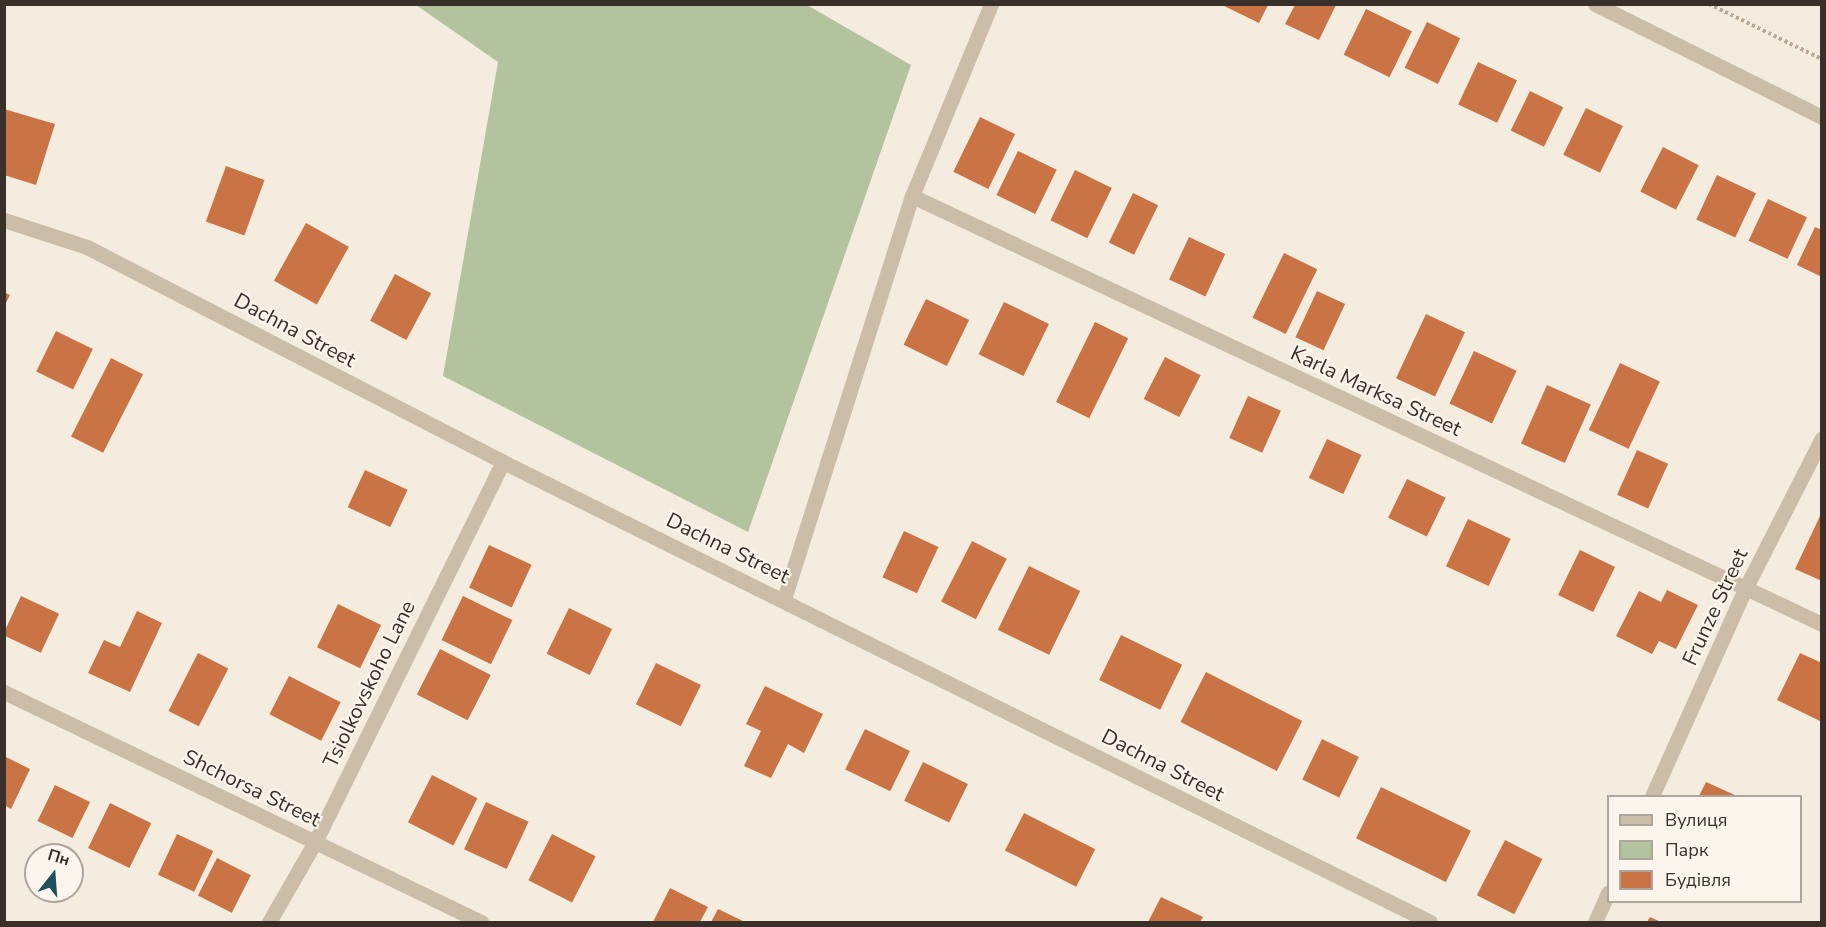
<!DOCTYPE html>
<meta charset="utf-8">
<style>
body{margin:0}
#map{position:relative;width:1826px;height:927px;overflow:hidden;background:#f4ecde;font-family:"Nunito Sans",sans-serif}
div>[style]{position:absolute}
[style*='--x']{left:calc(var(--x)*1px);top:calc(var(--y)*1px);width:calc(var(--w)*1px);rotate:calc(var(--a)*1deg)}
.green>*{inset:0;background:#b3c39d}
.building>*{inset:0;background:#ca7446;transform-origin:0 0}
.path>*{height:4px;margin-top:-2px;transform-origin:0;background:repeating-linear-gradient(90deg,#b8a793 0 3px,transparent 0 6px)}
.minor>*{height:15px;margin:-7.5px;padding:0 7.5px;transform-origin:7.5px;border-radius:7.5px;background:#ccbda9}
span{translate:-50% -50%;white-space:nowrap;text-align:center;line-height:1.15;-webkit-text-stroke:4.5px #fbf5eb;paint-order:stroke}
.street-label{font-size:21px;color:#393029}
.frame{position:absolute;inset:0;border:6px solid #393029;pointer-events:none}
.legend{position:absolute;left:1607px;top:795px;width:195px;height:108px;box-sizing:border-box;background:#fbf5eb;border:2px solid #ada69d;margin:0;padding:8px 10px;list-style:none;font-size:18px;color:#393029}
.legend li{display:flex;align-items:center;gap:12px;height:30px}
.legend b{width:30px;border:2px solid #ada69d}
.north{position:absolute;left:24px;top:843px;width:60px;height:60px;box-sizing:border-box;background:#fbf5eb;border:2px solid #ada69d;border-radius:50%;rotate:17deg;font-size:16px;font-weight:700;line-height:24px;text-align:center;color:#393029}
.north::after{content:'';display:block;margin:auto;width:21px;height:27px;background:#1d525d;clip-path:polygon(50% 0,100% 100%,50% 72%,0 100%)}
</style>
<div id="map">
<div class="green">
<i style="clip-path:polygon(416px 5px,807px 5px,911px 65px,748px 532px,443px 376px,498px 62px)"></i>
</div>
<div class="building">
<i style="clip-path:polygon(1222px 5px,1268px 5px,1259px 23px)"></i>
<i style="clip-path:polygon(1295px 5px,1336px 5px,1319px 40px,1285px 24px)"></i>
<i style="left:1366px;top:9px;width:51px;height:51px;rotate:26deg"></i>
<i style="left:1427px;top:22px;width:37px;height:51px;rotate:26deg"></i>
<i style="left:1478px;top:62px;width:43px;height:47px;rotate:25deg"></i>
<i style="left:1530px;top:91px;width:37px;height:44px;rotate:26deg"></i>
<i style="left:1586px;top:108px;width:41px;height:52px;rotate:26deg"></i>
<i style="clip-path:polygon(4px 109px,55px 124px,36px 185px,4px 175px)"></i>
<i style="left:980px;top:117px;width:39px;height:61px;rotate:26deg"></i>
<i style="left:1663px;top:147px;width:40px;height:50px;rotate:27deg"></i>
<i style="left:1018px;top:151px;width:43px;height:49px;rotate:26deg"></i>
<i style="left:226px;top:166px;width:41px;height:59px;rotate:20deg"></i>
<i style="left:1075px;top:170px;width:41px;height:56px;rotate:26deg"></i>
<i style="left:1717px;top:175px;width:43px;height:49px;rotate:25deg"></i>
<i style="left:1133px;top:193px;width:28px;height:55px;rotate:26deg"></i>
<i style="left:1768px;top:199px;width:43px;height:46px;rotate:25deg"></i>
<i style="left:306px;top:223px;width:49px;height:66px;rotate:29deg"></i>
<i style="clip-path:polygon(1815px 227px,1822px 230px,1822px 277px,1797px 265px)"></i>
<i style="left:1189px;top:237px;width:40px;height:47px;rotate:25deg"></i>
<i style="left:1284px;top:253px;width:37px;height:72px;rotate:26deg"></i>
<i style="left:395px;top:274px;width:41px;height:53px;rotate:28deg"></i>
<i style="left:1317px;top:291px;width:31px;height:51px;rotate:25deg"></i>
<i style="clip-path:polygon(4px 292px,10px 295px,4px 307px)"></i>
<i style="left:926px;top:299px;width:48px;height:51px;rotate:26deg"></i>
<i style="left:1004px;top:302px;width:50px;height:58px;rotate:26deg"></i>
<i style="left:1426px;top:314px;width:43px;height:71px;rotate:25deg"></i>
<i style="left:1095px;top:322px;width:37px;height:89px;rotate:26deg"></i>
<i style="left:56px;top:331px;width:41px;height:45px;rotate:26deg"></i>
<i style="left:1474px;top:351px;width:47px;height:58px;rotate:25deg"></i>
<i style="left:1165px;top:357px;width:40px;height:47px;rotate:27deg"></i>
<i style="left:111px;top:358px;width:36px;height:88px;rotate:27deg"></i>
<i style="left:1620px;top:363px;width:44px;height:74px;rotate:25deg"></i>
<i style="left:1547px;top:385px;width:48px;height:64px;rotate:24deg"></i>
<i style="left:1248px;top:396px;width:36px;height:46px;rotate:24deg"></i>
<i style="left:1327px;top:439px;width:38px;height:43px;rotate:25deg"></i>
<i style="left:1637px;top:450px;width:34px;height:49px;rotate:24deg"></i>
<i style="left:365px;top:470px;width:47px;height:41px;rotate:25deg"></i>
<i style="left:1407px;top:479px;width:43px;height:43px;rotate:26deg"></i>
<i style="clip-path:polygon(1820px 516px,1822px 517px,1822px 581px,1795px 569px)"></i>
<i style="left:1468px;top:519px;width:47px;height:52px;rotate:25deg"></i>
<i style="left:904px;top:531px;width:38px;height:51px;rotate:25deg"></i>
<i style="left:972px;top:541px;width:39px;height:68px;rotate:27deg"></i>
<i style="left:489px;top:545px;width:47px;height:47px;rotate:25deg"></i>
<i style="left:1580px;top:550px;width:39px;height:50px;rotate:26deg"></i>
<i style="left:1029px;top:566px;width:57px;height:71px;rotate:26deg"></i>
<i style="clip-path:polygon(1667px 590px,1698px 605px,1676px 649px,1659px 641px,1652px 654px,1616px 636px,1639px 591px,1661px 602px)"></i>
<i style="left:21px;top:596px;width:42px;height:43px;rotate:25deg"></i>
<i style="left:463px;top:596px;width:55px;height:49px;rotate:26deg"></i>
<i style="left:338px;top:604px;width:48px;height:48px;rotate:26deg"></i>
<i style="left:569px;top:608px;width:48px;height:51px;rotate:26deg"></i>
<i style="clip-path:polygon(137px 611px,162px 623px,130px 692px,88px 673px,104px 640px,120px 647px)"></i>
<i style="left:1121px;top:635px;width:68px;height:50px;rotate:26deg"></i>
<i style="left:440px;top:649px;width:57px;height:51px;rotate:27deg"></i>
<i style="left:198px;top:653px;width:34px;height:65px;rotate:27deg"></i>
<i style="clip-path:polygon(1800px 653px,1822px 663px,1822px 722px,1777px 700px)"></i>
<i style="left:656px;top:663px;width:50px;height:46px;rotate:26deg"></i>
<i style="left:1206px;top:672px;width:108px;height:56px;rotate:27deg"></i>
<i style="left:289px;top:676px;width:58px;height:43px;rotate:27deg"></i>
<i style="clip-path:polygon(765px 686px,823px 714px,804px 753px,788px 744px,771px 778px,744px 766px,761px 731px,746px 724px)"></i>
<i style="left:865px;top:729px;width:50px;height:45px;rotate:26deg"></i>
<i style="left:1322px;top:739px;width:41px;height:45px;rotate:26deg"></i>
<i style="clip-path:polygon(4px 756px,30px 769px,11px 809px,4px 805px)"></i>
<i style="left:923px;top:762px;width:50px;height:43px;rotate:26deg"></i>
<i style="left:432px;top:775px;width:51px;height:53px;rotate:27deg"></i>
<i style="clip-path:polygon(1706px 782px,1737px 796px,1699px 796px)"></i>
<i style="left:55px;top:785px;width:39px;height:40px;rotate:26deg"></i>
<i style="left:1381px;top:787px;width:100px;height:57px;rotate:26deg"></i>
<i style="left:486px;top:802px;width:47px;height:52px;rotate:25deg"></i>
<i style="left:110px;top:803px;width:46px;height:50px;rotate:26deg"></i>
<i style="left:1024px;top:813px;width:80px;height:42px;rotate:27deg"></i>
<i style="left:177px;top:834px;width:40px;height:45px;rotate:25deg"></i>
<i style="left:552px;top:834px;width:49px;height:52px;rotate:27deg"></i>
<i style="left:1505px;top:840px;width:42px;height:62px;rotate:27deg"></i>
<i style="left:217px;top:858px;width:38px;height:42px;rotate:27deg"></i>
<i style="clip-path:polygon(670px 888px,708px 907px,700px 922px,653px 922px)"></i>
<i style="clip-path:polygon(1161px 897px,1203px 917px,1200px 922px,1148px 922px)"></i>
<i style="clip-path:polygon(718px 909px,745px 922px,711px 922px)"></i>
<i style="clip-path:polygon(1650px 917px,1661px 922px,1647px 922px)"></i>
</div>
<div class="path">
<i style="--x:1709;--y:4;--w:126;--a:26"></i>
</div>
<div class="minor">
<i style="--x:1595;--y:4;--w:254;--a:26.5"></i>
<i style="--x:912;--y:196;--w:1006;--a:25.19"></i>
<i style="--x:4;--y:220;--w:87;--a:18"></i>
<i style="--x:87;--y:247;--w:468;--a:27.3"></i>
<i style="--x:503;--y:462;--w:1035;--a:26.39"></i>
<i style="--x:784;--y:599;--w:423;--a:-72.4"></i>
<i style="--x:912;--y:196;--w:208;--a:-67.6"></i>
<i style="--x:4;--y:692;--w:530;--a:25.74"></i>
<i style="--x:1652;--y:796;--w:227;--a:-65.8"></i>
<i style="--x:1745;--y:589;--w:169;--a:-63"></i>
<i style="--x:269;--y:922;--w:92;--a:-60.1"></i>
<i style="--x:315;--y:842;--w:424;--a:-63.7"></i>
<i style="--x:1595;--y:922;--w:32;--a:-66"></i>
</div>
<div class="street-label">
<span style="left:295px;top:330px;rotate:28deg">Dachna Street</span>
<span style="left:1376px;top:391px;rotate:25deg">Karla Marksa Street</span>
<span style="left:728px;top:548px;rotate:26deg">Dachna Street</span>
<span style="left:1715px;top:607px;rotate:-65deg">Frunze Street</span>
<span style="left:369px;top:684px;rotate:-64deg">Tsiolkovskoho Lane</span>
<span style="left:1163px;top:765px;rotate:27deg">Dachna Street</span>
<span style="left:252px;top:788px;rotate:26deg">Shchorsa Street</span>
</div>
<div class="frame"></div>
<ul class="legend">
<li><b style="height:8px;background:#ccbda9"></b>Вулиця</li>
<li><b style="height:16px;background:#b3c39d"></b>Парк</li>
<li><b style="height:16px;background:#ca7446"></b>Будівля</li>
</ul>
<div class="north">Пн</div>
</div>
